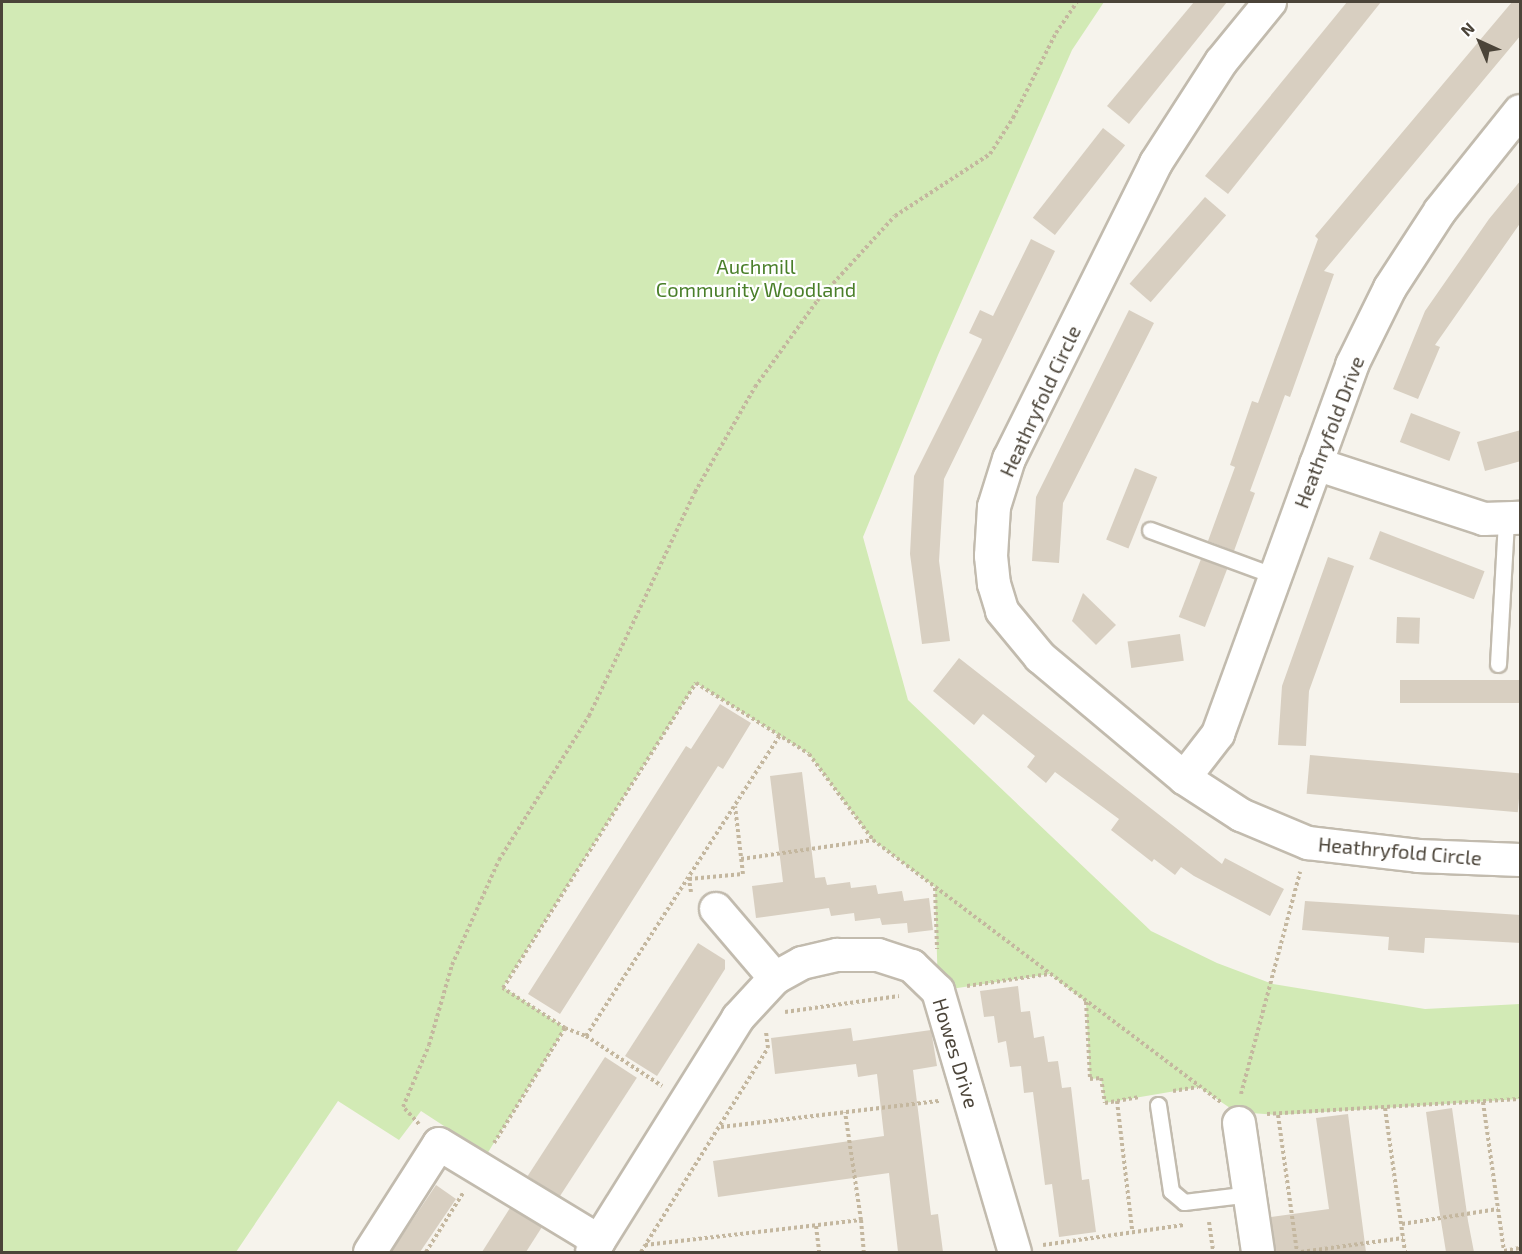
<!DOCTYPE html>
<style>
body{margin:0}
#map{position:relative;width:1522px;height:1254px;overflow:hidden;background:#f6f3ec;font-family:"Exo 2",sans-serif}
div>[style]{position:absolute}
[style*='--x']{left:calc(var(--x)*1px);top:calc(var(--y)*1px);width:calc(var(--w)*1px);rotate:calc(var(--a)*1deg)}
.green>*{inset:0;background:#d2eab5}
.building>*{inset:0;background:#d8cfc1;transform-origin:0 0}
.path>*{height:4px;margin-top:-2px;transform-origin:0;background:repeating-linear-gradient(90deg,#c4b79f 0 3px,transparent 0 6px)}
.roads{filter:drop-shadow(2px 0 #c2bbae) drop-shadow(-2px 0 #c2bbae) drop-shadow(0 2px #c2bbae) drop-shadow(0 -2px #c2bbae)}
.service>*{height:15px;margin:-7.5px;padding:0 7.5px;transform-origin:7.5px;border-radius:7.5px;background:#fff}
.minor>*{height:32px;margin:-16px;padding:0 16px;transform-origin:16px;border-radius:16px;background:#fff}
span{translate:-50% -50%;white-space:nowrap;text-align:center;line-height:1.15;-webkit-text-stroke:4.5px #fff;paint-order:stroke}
.park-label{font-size:20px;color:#4a7f2a}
.street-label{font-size:20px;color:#4b4439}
.frame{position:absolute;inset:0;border:3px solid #4b4439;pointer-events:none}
.north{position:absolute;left:1450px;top:12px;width:60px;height:60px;-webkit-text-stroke:4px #fff;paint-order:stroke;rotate:316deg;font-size:16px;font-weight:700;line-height:24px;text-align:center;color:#4b4439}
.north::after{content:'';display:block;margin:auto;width:21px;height:27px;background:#4b4439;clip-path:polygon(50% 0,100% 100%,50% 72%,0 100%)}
</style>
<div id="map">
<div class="green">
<i style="clip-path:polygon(2px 2px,1104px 2px,1072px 50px,938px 355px,863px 537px,908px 700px,1151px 931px,1217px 963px,1273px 984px,1425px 1009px,1520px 1004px,1520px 1099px,1278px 1115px,1236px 1112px,1199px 1087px,1105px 1103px,1101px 1078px,1090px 1079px,1086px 1002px,1050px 974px,938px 991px,935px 887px,873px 840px,809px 754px,696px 683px,503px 987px,565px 1028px,487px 1154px,421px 1111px,399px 1140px,338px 1101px,236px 1252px,2px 1252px)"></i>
</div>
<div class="building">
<i style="clip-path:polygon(1194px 2px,1227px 2px,1129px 124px,1107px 106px)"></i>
<i style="clip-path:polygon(1347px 2px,1381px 2px,1228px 194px,1205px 176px)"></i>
<i style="clip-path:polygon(1512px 2px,1521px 2px,1521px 35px,1324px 271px,1334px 274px,1290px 397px,1285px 395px,1250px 491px,1255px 493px,1234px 551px,1208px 541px,1235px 467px,1230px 465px,1252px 401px,1258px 403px,1318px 239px,1315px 236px)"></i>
<i style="left:1103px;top:128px;width:28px;height:114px;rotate:38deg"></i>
<i style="clip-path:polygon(1521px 180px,1521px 222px,1435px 345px,1440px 347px,1418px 399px,1393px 389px,1425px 311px,1489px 219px)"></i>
<i style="left:1205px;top:197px;width:28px;height:115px;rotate:41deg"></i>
<i style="clip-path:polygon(1031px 239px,1055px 251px,944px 479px,939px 561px,950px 641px,922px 644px,910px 554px,914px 476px,981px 342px,982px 339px,969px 333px,980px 310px,993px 316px)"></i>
<i style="clip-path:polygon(1129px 310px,1154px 323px,1063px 503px,1059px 563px,1032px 561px,1036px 497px)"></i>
<i style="left:1411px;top:413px;width:53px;height:31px;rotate:21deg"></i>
<i style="clip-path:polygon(1521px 430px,1521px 461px,1485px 471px,1477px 442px)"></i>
<i style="left:1135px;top:468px;width:24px;height:77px;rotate:22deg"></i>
<i style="left:1380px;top:531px;width:112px;height:30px;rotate:21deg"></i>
<i style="clip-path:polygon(1328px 557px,1354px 566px,1309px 691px,1306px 746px,1278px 745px,1282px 686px)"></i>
<i style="left:1201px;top:559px;width:28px;height:62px;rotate:21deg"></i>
<i style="clip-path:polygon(1083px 593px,1116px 625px,1096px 645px,1072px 621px)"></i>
<i style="left:1397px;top:617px;width:23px;height:26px;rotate:2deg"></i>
<i style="left:1180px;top:634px;width:27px;height:53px;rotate:82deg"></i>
<i style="clip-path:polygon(959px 658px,1222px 864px,1225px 858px,1284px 889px,1270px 916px,1194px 876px,1181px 867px,1175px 875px,1154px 859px,1152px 862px,1111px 830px,1119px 819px,1055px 772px,1046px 783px,1027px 767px,1035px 756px,983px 714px,974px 725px,933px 691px)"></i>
<i style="left:1400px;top:680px;width:121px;height:23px"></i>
<i style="clip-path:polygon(720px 704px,751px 723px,723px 769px,718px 766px,560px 1014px,528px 994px,686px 746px,691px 749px)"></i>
<i style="left:1310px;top:755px;width:212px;height:39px;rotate:5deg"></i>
<i style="clip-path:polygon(802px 772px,815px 878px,825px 877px,827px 885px,850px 882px,851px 888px,876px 885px,878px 894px,902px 891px,904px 901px,929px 898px,933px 930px,908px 933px,907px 923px,882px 925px,880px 918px,855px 921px,854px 913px,831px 916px,829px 908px,756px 918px,752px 886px,783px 882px,770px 776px)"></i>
<i style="clip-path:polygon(1305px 901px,1521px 915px,1521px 943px,1430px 938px,1425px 938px,1424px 953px,1388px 950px,1389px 937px,1302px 930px)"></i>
<i style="clip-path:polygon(698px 943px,725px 960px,725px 969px,657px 1076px,625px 1056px)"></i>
<i style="clip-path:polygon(1018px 986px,1021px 1012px,1030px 1011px,1034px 1038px,1044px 1036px,1048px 1062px,1058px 1061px,1062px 1088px,1071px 1087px,1082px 1180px,1089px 1179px,1096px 1232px,1059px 1237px,1052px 1184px,1045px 1185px,1033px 1092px,1024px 1093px,1021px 1066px,1010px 1067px,1006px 1041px,998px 1043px,994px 1016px,984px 1017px,980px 991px)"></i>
<i style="clip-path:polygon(851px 1028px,853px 1041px,931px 1030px,937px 1066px,913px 1070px,931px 1215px,938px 1214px,943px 1252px,898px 1252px,889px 1173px,718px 1197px,713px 1161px,884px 1136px,877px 1074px,858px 1077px,856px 1064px,775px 1074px,771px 1038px)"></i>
<i style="left:605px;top:1057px;width:38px;height:142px;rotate:33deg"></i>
<i style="clip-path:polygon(1452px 1108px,1468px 1221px,1474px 1252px,1446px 1252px,1440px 1215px,1426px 1112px)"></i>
<i style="clip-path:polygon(1348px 1114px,1366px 1252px,1276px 1252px,1271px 1217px,1329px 1209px,1316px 1118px)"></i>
<i style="clip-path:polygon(436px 1185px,456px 1199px,420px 1252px,391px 1252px)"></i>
<i style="clip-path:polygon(510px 1208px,542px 1227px,526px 1252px,482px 1252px)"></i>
</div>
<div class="path">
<i style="--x:741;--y:859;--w:133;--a:-8.2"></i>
<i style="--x:935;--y:888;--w:61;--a:88.1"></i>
<i style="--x:691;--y:892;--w:13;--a:-99"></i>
<i style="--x:689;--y:879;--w:54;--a:-5.3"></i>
<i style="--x:743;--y:874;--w:68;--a:-96.7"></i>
<i style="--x:967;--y:986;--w:83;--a:-8.3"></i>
<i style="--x:1086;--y:1002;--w:77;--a:87"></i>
<i style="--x:1090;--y:1079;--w:11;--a:-5"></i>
<i style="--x:1101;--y:1078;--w:25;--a:81"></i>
<i style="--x:1105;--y:1103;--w:35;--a:-10"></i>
<i style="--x:785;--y:1012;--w:115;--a:-8"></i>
<i style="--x:565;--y:1028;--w:22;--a:21"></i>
<i style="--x:586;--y:1036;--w:91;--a:33.3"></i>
<i style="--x:586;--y:1036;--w:358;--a:-57.2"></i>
<i style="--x:1173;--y:1091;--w:25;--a:-9"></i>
<i style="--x:1241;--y:1094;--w:230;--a:-75.1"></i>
<i style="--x:1117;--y:1101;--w:129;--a:83.3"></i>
<i style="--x:1483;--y:1102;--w:151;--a:82"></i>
<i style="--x:1385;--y:1108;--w:145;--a:82.1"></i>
<i style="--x:1267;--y:1114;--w:253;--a:-3.4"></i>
<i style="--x:1278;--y:1115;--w:138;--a:82.1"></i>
<i style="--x:419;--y:1124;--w:23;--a:-133"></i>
<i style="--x:403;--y:1107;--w:67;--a:-67.2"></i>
<i style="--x:429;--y:1045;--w:83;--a:-74"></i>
<i style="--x:452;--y:965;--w:115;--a:-65.9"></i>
<i style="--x:499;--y:860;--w:170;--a:-58"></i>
<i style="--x:589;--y:716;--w:248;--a:-64.7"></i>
<i style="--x:695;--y:492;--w:121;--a:-60.3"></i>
<i style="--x:755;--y:387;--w:106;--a:-54.2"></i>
<i style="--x:817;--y:301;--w:115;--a:-47.5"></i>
<i style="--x:895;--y:216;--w:113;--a:-33.1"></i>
<i style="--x:990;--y:154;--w:43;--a:-57.4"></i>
<i style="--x:1013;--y:118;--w:95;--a:-63.2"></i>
<i style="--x:1056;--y:33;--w:37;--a:-56"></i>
<i style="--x:721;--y:1127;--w:221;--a:-6.8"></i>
<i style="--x:494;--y:1143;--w:135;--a:-58.3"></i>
<i style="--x:565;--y:1028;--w:74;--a:-147.2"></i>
<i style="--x:503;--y:988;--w:361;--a:-57.7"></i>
<i style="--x:696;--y:683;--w:133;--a:32.1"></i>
<i style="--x:809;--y:754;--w:107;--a:53.3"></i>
<i style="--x:873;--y:840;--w:436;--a:37"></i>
<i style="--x:861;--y:1220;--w:32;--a:85"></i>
<i style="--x:1209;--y:1222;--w:30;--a:82"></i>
<i style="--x:1402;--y:1224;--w:97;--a:-8.9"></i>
<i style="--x:816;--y:1226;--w:26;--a:83"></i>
<i style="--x:645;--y:1245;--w:217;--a:-6.6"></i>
<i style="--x:861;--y:1220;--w:109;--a:-98.4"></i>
<i style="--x:1043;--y:1245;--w:142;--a:-8.1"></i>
<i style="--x:1504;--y:1251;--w:16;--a:-11"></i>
<i style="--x:426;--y:1252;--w:70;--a:-57.9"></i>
<i style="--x:641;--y:1252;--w:240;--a:-58.1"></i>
<i style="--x:768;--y:1048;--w:16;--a:-97"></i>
<i style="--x:1301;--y:1252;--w:103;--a:-7.8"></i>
</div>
<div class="roads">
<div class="service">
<i style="--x:1150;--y:530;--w:133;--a:20.2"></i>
<i style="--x:1498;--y:664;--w:145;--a:-86.8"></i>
<i style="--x:1158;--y:1105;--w:87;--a:81.4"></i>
<i style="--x:1171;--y:1191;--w:17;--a:40"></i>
<i style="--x:1184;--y:1202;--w:67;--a:-6.8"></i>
</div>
<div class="minor">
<i style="--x:1270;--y:2;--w:77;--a:129.2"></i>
<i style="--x:1221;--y:62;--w:120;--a:122.8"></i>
<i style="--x:1156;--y:163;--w:330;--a:116.4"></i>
<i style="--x:1009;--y:459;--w:50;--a:107.4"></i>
<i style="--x:994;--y:507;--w:49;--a:93.5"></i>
<i style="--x:991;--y:556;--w:28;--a:84"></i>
<i style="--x:994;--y:584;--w:28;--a:73"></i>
<i style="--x:1002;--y:611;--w:60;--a:50.4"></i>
<i style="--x:1040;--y:657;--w:188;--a:40"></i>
<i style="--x:1184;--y:778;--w:68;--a:33"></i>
<i style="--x:1241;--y:815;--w:73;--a:22.7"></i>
<i style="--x:1308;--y:843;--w:111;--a:6.7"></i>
<i style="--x:1418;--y:856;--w:102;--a:2.2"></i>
<i style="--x:1316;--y:464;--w:177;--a:18.1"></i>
<i style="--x:1484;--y:519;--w:36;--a:-2"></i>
<i style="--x:1184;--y:778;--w:56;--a:-52.3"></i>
<i style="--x:1218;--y:734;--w:393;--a:-70"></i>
<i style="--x:1352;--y:365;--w:86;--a:-63.7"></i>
<i style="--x:1390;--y:288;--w:92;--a:-57"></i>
<i style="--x:1440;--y:211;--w:128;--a:-51.3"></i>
<i style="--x:716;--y:909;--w:91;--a:49.5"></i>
<i style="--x:1239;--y:1123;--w:130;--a:81.6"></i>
<i style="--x:370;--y:1252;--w:128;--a:-57.4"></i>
<i style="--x:439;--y:1144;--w:187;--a:31.2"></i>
<i style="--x:592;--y:1252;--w:276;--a:-58"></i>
<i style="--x:738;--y:1018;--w:54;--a:-47.2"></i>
<i style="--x:775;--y:978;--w:31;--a:-29"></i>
<i style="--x:802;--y:963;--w:36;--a:-13"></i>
<i style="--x:837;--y:955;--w:41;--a:0"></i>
<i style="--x:878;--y:955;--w:36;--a:18"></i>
<i style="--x:912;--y:966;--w:36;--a:44"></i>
<i style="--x:938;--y:991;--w:272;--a:73.6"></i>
</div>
</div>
<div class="park-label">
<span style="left:756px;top:278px">Auchmill<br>Community Woodland</span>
</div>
<div class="street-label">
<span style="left:1040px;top:401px;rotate:-65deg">Heathryfold Circle</span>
<span style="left:1329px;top:432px;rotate:-69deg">Heathryfold Drive</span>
<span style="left:1400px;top:851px;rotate:5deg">Heathryfold Circle</span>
<span style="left:956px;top:1053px;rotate:73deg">Howes Drive</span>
</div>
<div class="frame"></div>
<div class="north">N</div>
</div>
